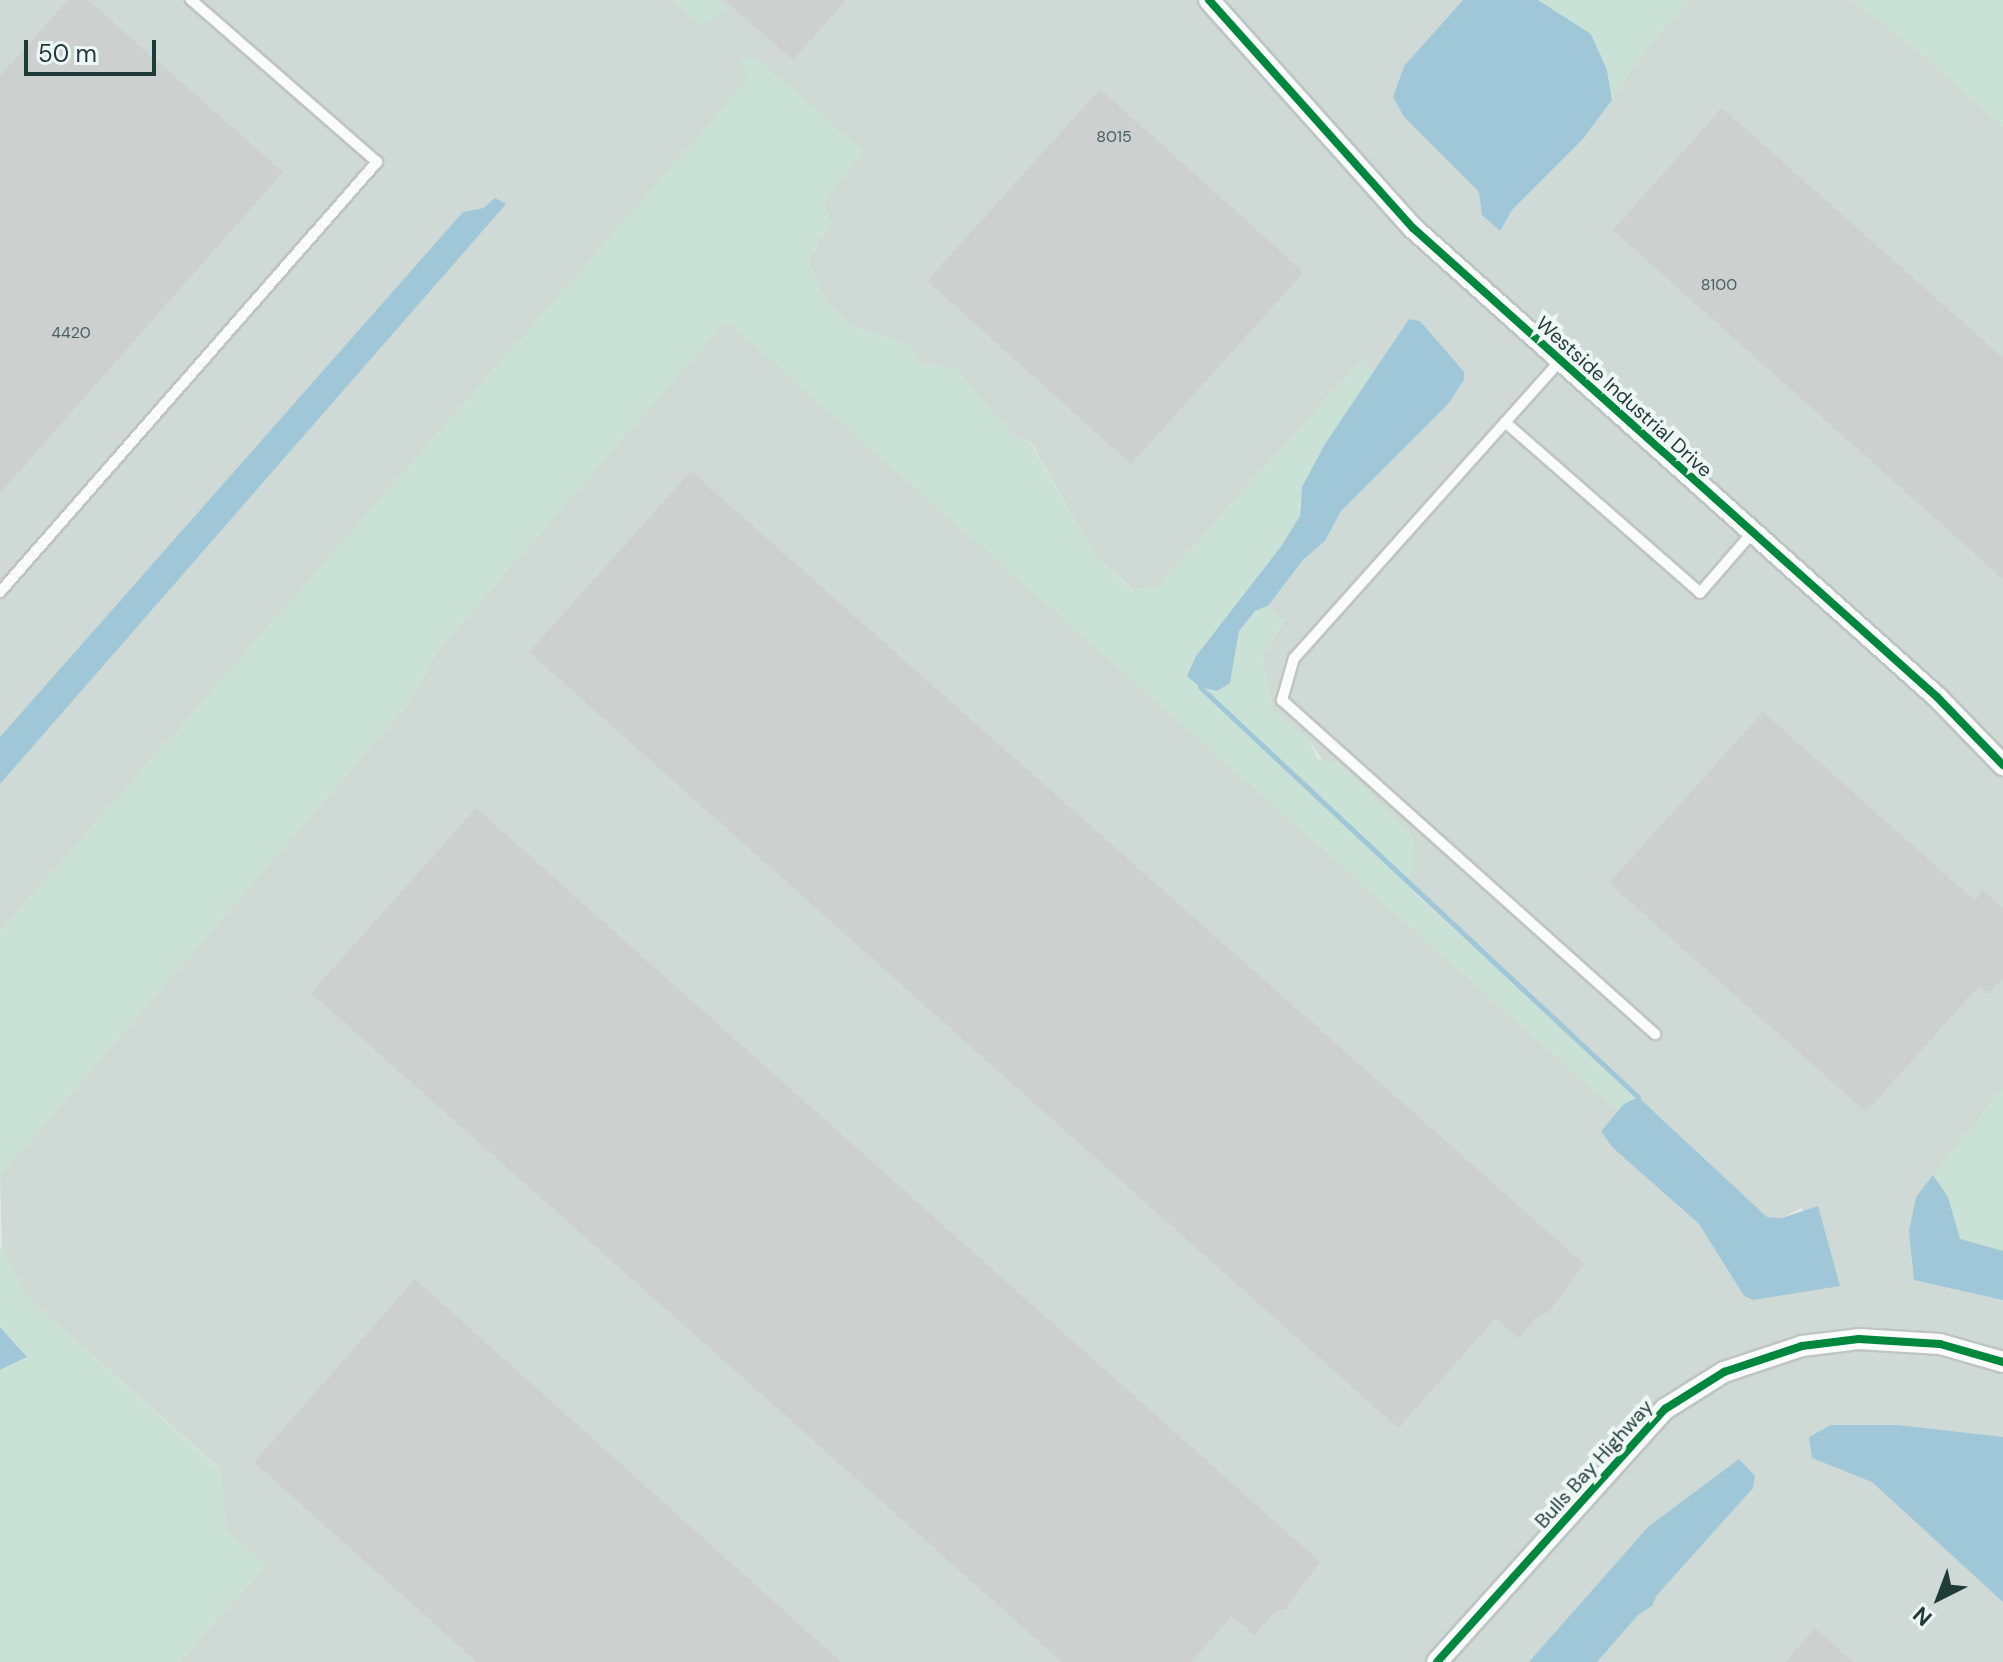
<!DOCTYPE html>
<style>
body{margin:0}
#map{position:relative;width:2003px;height:1662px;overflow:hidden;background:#e1e8e6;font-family:"DM Sans",sans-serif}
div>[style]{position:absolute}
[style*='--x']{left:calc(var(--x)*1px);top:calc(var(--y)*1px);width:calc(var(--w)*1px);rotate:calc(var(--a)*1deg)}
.built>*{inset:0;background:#cfd9d6}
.green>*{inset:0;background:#c9e2d5}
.water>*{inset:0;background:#a0c7d8}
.stream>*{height:5px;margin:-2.5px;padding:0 2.5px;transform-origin:2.5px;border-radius:2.5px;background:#a0c7d8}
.building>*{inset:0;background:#ccd1d0;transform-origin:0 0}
.roads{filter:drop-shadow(2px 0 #bec5c3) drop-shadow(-2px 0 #bec5c3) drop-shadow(0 2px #bec5c3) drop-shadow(0 -2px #bec5c3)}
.service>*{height:10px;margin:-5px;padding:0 5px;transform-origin:5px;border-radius:5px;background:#fafcfb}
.minor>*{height:20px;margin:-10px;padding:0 10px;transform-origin:10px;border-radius:10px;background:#fafcfb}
.cycleway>*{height:8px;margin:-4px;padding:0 4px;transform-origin:4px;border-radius:4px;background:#00873e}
span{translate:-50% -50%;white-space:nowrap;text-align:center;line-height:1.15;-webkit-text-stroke:8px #eff7f4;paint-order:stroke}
.number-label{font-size:16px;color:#4a605e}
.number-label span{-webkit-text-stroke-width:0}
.street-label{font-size:20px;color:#1f3b38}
.north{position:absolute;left:1899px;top:1558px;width:80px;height:80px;-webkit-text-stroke:6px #eff7f4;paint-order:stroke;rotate:222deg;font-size:22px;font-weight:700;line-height:32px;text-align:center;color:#1f3b38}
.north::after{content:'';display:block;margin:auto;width:28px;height:36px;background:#1f3b38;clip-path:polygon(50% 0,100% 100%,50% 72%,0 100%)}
.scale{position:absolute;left:24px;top:40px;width:132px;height:36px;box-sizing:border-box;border:4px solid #1f3b38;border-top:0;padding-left:10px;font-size:24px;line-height:28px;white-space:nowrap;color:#1f3b38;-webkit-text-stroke:6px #eff7f4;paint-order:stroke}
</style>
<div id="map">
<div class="built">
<i style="clip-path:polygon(0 0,672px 0,700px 25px,725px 9px,716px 0,1463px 0,1404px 66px,1393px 97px,1404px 117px,1479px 192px,1483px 209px,1512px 210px,1582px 140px,1644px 51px,1689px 0,1853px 0,1927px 58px,2003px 127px,2003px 1662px,179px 1662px,265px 1565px,226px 1531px,220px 1469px,30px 1300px,2px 1254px,0 1175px,410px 701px,437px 651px,726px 320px,1618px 1111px,1601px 1131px,1612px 1147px,1699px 1224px,1744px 1296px,1753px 1300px,1839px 1285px,1801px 1208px,1782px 1218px,1767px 1217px,1411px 889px,1308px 739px,1273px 711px,1262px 656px,1284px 621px,1268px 606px,1303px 560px,1325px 541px,1341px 511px,1449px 403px,1464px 380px,1420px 321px,1409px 319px,1374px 372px,1362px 360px,1156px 588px,1134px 590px,1095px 555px,1030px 441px,1015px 438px,955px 369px,920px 364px,909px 345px,853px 327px,825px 300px,808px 261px,831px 222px,741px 59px,749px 79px,0 932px)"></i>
</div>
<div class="green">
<i style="clip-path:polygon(672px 0,716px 0,726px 9px,700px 25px)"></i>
<i style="clip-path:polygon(1538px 0,1689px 0,1644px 51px,1612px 100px,1607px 70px,1591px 34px)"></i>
<i style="clip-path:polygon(1853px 0,2003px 0,2003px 127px,1927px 58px)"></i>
<i style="clip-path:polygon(740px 58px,757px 58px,864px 151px,824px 202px,831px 222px,808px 260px,825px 300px,853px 327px,909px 345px,920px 364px,955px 369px,1015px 438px,1029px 441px,1095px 555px,1133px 590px,1156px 588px,1363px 359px,1374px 372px,1325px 444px,1299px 504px,1300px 516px,1282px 545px,1196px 656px,1200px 687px,1217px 691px,1230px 682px,1239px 631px,1255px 611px,1268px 606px,1284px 621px,1262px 656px,1273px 711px,1308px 739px,1318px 759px,1339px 763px,1413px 837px,1411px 890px,1638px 1097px,1618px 1111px,726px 321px,437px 651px,410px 701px,0 1175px,0 932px,748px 79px)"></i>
<i style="clip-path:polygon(2003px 1088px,2003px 1251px,1960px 1239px,1948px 1197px,1933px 1175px)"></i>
<i style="clip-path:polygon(0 1245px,30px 1300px,220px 1470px,226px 1531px,265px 1565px,179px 1662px,0 1662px,0 1370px,27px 1357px,0 1327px)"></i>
</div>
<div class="water">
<i style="clip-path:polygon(1463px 0,1538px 0,1591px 34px,1607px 70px,1612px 100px,1582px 140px,1512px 210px,1500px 231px,1482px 215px,1479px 192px,1404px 117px,1393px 97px,1404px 66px)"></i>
<i style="clip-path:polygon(495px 198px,506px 204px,0 784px,0 737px,463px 212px,484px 208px)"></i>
<i style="clip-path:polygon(1409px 319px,1420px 321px,1464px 372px,1464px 380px,1449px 403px,1341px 511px,1325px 541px,1303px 560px,1268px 606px,1255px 611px,1239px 631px,1230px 683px,1217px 691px,1200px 687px,1187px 676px,1196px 656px,1282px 545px,1300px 516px,1302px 487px,1325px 444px)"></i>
<i style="clip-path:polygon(1638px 1097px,1767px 1217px,1782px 1218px,1818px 1206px,1840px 1286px,1753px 1300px,1744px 1296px,1699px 1224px,1612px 1147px,1601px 1131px,1624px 1104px)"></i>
<i style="clip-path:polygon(1933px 1175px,1948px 1197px,1960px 1239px,2003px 1251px,2003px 1300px,1914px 1280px,1909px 1231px,1916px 1197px)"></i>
<i style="clip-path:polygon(0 1327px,27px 1357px,0 1370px)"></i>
<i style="clip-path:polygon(1831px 1425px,1897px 1425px,2003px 1437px,2003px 1602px,1872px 1482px,1812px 1458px,1809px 1437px)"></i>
<i style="clip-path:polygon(1739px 1459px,1755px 1476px,1753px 1488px,1657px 1595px,1652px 1606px,1638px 1615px,1597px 1662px,1529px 1662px,1648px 1527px)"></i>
</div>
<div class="stream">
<i style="--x:1200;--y:687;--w:600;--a:43.11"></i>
</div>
<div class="building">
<i style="clip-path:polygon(68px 0,88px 0,283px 172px,0 493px,0 76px)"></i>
<i style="clip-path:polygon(724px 0,846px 0,793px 60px)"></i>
<i style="left:1100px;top:89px;width:274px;height:258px;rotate:42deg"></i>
<i style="clip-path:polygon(1722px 108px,2003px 358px,2003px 579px,1613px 230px)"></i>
<i style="clip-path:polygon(691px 471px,1584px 1264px,1548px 1313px,1540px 1314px,1518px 1338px,1496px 1318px,1398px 1428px,529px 652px)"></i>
<i style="clip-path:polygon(1763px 712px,1974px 900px,1983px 890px,2003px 909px,2003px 978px,1988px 994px,1979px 986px,1866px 1112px,1609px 883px)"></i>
<i style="clip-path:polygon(476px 808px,1320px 1562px,1284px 1610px,1276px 1611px,1254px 1635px,1232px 1616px,1191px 1662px,1062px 1662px,311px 993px)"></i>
<i style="clip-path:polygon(415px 1279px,841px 1662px,477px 1662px,254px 1462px)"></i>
<i style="clip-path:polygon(1815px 1628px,1853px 1662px,1785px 1662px)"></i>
</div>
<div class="roads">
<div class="service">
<i style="--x:1560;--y:361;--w:399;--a:131.8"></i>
<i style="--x:1294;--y:658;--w:44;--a:105.9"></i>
<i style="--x:1282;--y:700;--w:501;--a:41.84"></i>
<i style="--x:1505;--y:422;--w:259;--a:41.2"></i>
<i style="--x:1700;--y:593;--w:79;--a:-49.1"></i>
<i style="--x:0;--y:592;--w:572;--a:-48.76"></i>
<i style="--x:377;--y:162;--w:247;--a:-138.9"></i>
</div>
<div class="minor">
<i style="--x:1209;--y:0;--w:306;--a:48.2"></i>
<i style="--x:1413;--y:228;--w:703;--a:41.83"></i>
<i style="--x:1937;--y:697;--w:95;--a:45.9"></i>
<i style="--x:1437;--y:1662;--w:341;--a:-48"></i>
<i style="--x:1665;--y:1409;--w:70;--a:-32.1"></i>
<i style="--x:1724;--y:1372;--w:82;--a:-18.4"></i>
<i style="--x:1802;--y:1346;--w:57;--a:-7"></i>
<i style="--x:1859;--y:1339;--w:81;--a:3.5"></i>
<i style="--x:1940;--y:1344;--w:66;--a:15.9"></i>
</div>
</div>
<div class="cycleway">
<i style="--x:1209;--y:0;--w:306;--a:48.2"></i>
<i style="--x:1413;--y:228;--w:703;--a:41.83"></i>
<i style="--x:1937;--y:697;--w:95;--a:45.9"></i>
<i style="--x:1437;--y:1662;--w:341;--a:-48"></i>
<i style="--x:1665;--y:1409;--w:70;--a:-32.1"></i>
<i style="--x:1724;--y:1372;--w:82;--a:-18.4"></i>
<i style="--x:1802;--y:1346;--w:57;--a:-7"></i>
<i style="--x:1859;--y:1339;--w:81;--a:3.5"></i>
<i style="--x:1940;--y:1344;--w:66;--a:15.9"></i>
</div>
<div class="number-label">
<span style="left:1114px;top:137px">8015</span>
<span style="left:1719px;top:285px">8100</span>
<span style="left:71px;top:333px">4420</span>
</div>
<div class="street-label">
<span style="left:1624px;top:397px;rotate:42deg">Westside Industrial Drive</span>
<span style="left:1594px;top:1464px;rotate:-48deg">Bulls Bay Highway</span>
</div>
<div class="north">N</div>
<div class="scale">50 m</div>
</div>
